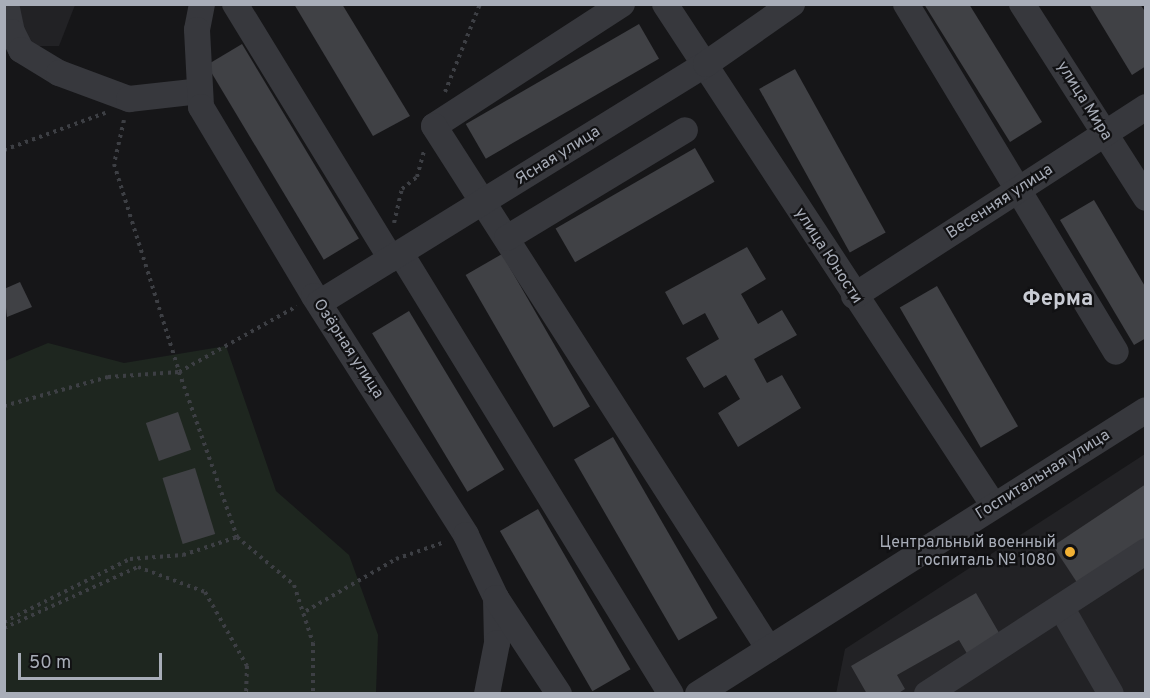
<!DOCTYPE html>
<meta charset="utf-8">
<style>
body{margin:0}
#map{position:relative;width:1150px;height:698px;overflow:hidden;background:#161618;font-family:Overpass,sans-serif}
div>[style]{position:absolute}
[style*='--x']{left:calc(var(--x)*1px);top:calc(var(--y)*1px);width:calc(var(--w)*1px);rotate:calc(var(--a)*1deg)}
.built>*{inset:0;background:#222225}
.green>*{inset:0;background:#1e261f}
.building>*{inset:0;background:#404145;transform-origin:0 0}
.path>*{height:4px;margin-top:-2px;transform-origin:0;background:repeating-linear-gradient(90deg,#3d3f44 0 3px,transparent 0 7.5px)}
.minor>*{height:26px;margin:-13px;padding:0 13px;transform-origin:13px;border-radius:13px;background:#37383d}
.dots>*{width:16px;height:16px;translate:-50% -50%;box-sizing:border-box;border:3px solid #111113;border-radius:50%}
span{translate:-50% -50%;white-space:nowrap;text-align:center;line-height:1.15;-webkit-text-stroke:4.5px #111113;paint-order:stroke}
.street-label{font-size:16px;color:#a8adb8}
.poi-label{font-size:16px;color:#a8adb8}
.right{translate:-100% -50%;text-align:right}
.district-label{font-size:22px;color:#c9ccd4;font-weight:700}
.frame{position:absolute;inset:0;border:6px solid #a8adb8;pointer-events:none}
.scale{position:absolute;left:18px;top:653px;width:144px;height:27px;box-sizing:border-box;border:3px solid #a8adb8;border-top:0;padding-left:8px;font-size:18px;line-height:21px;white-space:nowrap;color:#a8adb8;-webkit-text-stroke:4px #111113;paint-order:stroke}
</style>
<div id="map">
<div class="built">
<i style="clip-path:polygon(5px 5px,75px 5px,59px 46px,5px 46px)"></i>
<i style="clip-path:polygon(1145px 454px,1145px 693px,836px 694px,845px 649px)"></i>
</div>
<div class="green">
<i style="clip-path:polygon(48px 343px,124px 363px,226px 346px,276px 491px,349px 555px,378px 635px,376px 693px,5px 694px,5px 361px)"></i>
</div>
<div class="building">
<i style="clip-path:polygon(294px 4px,342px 4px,410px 116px,373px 136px)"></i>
<i style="clip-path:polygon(924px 4px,969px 4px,1042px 122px,1010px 142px)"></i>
<i style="clip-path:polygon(1089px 4px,1140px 4px,1146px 13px,1146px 66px,1132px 75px)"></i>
<i style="left:639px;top:24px;width:40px;height:200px;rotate:60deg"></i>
<i style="left:242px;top:44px;width:227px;height:41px;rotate:59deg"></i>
<i style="left:795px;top:69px;width:187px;height:41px;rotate:61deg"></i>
<i style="left:695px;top:148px;width:39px;height:161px;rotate:60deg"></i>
<i style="clip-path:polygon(1094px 200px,1146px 288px,1146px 338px,1134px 345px,1060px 220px)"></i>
<i style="clip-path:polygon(747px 247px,766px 279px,741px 294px,758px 324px,782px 310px,797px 335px,754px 359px,767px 383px,782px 375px,801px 408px,738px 447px,718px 413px,740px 399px,726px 375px,704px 388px,686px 358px,719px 339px,705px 313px,683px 325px,665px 292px)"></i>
<i style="left:502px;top:254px;width:176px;height:42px;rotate:60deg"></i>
<i style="clip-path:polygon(20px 282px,32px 307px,7px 317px,4px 289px)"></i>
<i style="left:937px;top:286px;width:162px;height:43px;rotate:60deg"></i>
<i style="left:409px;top:311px;width:185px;height:43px;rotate:59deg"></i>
<i style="left:178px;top:412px;width:40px;height:34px;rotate:71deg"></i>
<i style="left:613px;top:437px;width:209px;height:45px;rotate:60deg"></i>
<i style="left:195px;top:468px;width:69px;height:34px;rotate:73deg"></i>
<i style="clip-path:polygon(1146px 484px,1146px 539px,1078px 584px,1053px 546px)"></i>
<i style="left:538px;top:509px;width:185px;height:44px;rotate:60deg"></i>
<i style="clip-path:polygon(976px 593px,1002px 638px,969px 657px,959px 640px,897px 675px,905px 689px,897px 694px,867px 694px,851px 666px)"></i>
</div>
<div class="path">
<i style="--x:445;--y:92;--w:95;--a:-68.3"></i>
<i style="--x:124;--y:120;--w:45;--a:102.8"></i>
<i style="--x:114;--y:164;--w:218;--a:72.6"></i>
<i style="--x:179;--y:372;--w:175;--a:70.6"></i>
<i style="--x:4;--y:150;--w:108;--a:-20.1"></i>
<i style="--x:394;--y:223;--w:35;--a:-77"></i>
<i style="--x:402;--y:189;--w:19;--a:-39"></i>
<i style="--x:417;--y:177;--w:28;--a:-75"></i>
<i style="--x:4;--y:406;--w:108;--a:-15.6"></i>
<i style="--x:108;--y:377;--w:71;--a:-4"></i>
<i style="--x:179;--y:372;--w:135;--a:-29.2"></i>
<i style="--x:306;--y:611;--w:104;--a:-30"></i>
<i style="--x:396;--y:559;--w:52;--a:-19.1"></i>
<i style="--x:4;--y:622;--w:141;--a:-26.6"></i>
<i style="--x:130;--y:559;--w:53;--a:-4.3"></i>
<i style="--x:183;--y:555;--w:57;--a:-18.4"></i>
<i style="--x:237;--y:537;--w:75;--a:40.1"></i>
<i style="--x:294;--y:585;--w:61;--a:71.9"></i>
<i style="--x:313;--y:643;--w:51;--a:90"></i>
<i style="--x:4;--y:628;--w:147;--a:-24.5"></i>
<i style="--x:138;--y:567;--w:72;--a:20.5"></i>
<i style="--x:205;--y:592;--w:85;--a:60.4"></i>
<i style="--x:247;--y:666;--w:28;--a:92"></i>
</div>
<div class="minor">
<i style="--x:6;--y:4;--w:29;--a:78"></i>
<i style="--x:12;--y:32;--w:20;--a:63"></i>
<i style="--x:21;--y:50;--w:44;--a:31.2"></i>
<i style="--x:59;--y:73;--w:75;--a:20.4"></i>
<i style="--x:129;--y:99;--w:71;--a:-6.4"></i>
<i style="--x:202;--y:4;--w:26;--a:101"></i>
<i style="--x:197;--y:30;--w:77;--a:87"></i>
<i style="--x:201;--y:107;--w:220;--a:59.1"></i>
<i style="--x:314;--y:296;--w:283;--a:57.5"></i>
<i style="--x:466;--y:535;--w:70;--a:64.5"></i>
<i style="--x:496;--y:598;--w:45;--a:88.7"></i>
<i style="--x:497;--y:643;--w:52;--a:101.1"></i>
<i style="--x:235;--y:4;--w:299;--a:58.5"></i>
<i style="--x:622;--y:4;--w:224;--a:147"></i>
<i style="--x:434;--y:126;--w:621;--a:57.36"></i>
<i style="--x:665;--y:4;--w:600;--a:56.76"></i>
<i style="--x:906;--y:4;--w:406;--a:58.9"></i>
<i style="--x:1022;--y:4;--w:230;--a:57.4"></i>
<i style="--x:507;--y:238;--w:208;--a:-31.2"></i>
<i style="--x:401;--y:254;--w:516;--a:58.47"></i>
<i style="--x:854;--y:296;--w:348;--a:-32.9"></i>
<i style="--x:319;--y:303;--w:455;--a:-31.7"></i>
<i style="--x:706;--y:64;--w:105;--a:-34.9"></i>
<i style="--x:496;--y:598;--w:115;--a:56.7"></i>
<i style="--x:1061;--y:607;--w:100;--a:60.1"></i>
<i style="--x:698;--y:694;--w:530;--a:-32.37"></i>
<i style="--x:927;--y:694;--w:262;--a:-33.1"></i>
</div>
<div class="dots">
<i style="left:1070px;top:552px;background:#f2b134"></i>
</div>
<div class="street-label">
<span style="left:1084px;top:101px;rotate:58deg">улица Мира</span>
<span style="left:558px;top:156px;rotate:-32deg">Ясная улица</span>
<span style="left:1000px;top:202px;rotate:-33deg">Весенняя улица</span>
<span style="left:828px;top:256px;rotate:57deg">улица Юности</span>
<span style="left:348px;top:349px;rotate:57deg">Озёрная улица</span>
<span style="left:1043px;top:475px;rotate:-32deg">Госпитальная улица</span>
</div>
<div class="poi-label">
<span class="right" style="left:1056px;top:552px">Центральный военный<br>госпиталь № 1080</span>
</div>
<div class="district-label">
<span style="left:1058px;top:300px">Ферма</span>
</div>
<div class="frame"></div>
<div class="scale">50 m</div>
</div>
